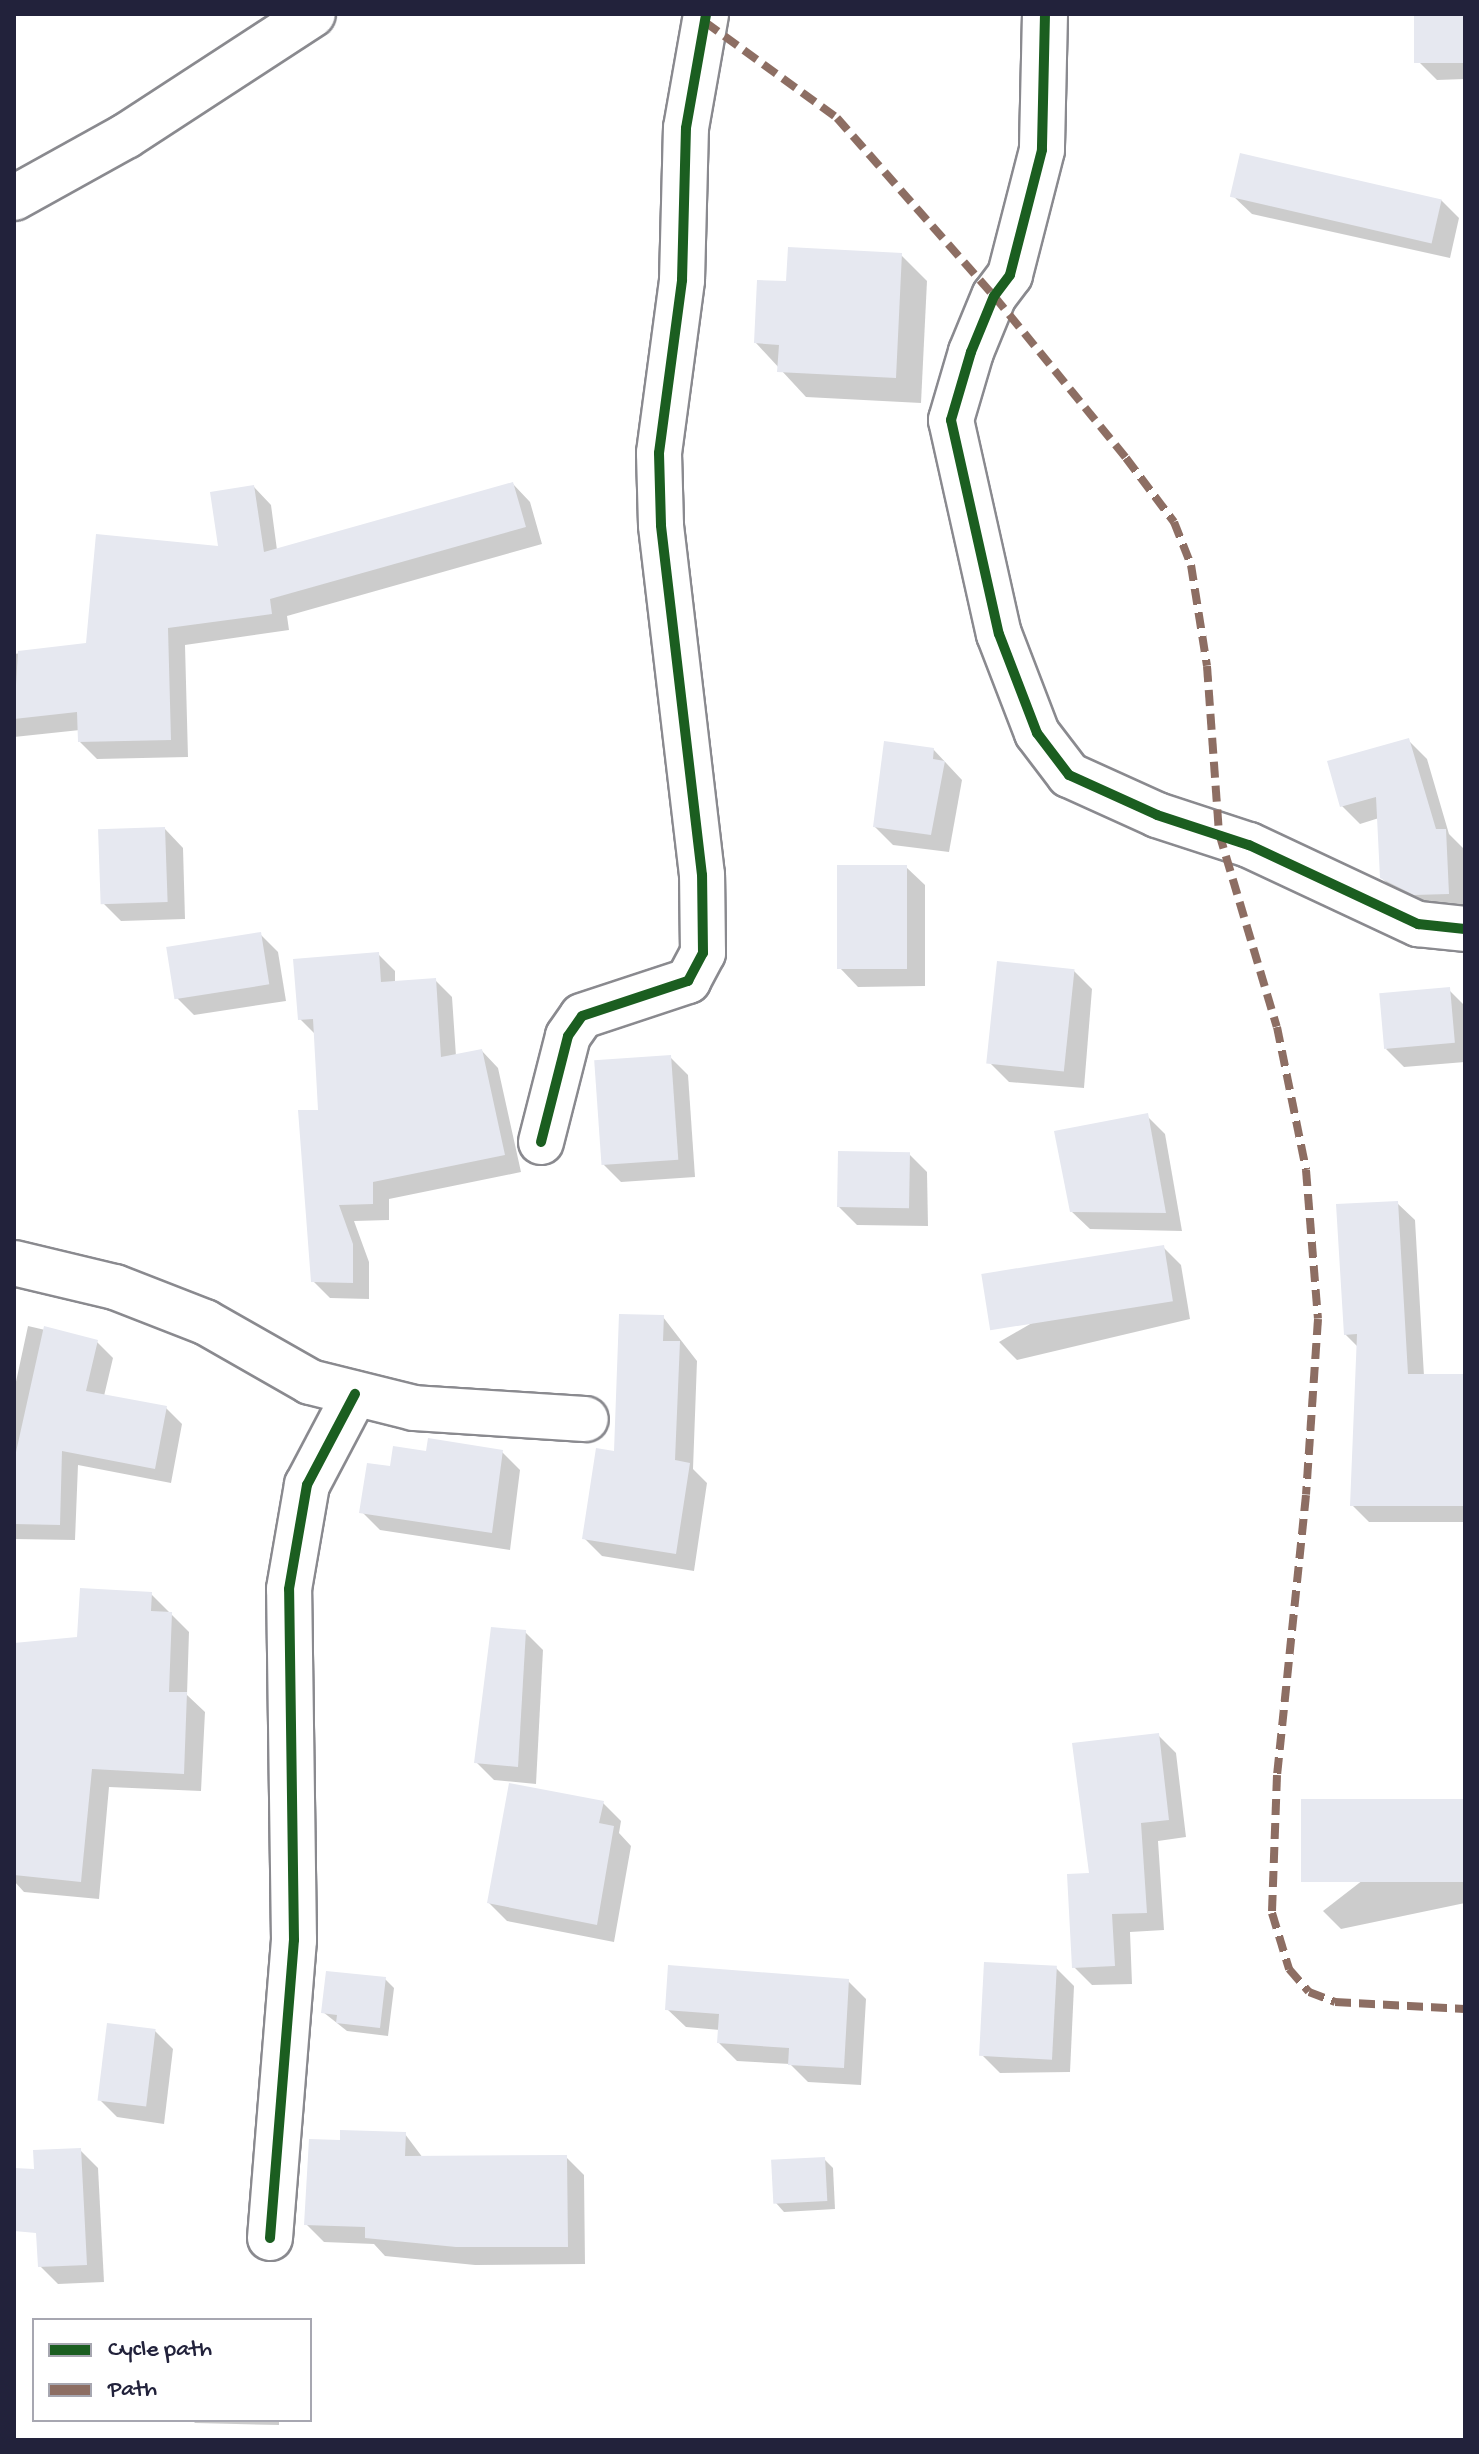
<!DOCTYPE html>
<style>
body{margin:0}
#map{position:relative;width:1479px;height:2454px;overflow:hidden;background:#fff;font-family:"Gochi Hand",sans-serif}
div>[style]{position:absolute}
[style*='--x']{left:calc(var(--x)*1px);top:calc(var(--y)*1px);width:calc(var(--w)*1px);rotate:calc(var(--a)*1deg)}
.shadow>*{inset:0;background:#0003}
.building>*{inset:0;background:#e6e8f0;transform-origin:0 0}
.roads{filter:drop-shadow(2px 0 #8a8a8f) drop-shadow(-2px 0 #8a8a8f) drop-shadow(0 2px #8a8a8f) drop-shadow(0 -2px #8a8a8f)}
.minor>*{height:44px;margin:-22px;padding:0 22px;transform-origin:22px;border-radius:22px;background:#fff}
.quiet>*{height:8px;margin-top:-4px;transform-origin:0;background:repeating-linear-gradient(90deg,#8d6e63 0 16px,transparent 0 24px)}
.cycleway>*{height:10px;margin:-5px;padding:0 5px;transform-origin:5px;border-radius:5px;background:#1b5e20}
span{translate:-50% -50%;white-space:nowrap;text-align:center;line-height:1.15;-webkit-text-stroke:7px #fff;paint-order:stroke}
.frame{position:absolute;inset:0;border:16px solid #22223b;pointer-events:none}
.legend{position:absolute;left:32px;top:2318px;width:280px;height:104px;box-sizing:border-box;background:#fff;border:2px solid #a7a7b1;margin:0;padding:10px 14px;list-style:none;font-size:24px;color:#22223b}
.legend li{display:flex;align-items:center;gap:16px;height:40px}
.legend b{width:40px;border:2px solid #a7a7b1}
</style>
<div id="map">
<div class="shadow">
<i style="clip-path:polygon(1416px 14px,1465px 14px,1465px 79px,1437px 80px,1419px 62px)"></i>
<i style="clip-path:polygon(1233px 196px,1441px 200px,1459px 218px,1450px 258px,1252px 214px)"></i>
<i style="clip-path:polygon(901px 255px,927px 281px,921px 403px,806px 397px,756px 343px,788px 283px)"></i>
<i style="clip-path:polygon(513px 484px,530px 502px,542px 544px,287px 616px,289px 630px,185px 645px,188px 757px,97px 759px,80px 742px,80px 730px,14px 737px,14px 654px,88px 645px,220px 548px,254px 487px,271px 505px,277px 550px)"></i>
<i style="clip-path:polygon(1409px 741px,1427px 759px,1449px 834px,1464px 849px,1465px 911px,1434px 912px,1400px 896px,1382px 878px,1379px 818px,1360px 824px,1342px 806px)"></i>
<i style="clip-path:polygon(933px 749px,962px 780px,949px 852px,893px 845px,875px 827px)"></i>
<i style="clip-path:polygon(165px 829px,183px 848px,185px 919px,121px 921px,103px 903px)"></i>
<i style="clip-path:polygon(906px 867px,925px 885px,925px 986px,858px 987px,840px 968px)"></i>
<i style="clip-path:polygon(260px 934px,278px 952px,286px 1001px,194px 1015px,176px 997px)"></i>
<i style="clip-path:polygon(378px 954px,395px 971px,395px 983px,435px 980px,452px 997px,456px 1056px,482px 1051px,498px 1068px,521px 1172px,389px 1199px,389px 1220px,354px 1221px,369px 1262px,369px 1299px,330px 1298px,313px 1281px,320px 1112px,316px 1035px,300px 1019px)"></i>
<i style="clip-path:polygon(1074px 971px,1092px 989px,1084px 1088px,1009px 1082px,991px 1064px)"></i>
<i style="clip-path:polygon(1449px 990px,1465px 1006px,1465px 1062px,1404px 1067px,1386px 1049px)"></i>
<i style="clip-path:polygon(670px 1057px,688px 1075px,695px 1177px,621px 1182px,603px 1164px)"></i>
<i style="clip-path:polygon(1147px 1116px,1165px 1134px,1182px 1231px,1090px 1229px,1071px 1211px)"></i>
<i style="clip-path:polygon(909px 1154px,927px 1172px,928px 1226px,857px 1225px,839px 1207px)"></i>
<i style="clip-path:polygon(1397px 1203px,1415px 1220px,1424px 1376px,1465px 1376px,1465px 1522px,1369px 1522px,1352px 1505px,1358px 1347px,1345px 1334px)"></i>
<i style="clip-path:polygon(1163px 1247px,1181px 1265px,1190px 1319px,1017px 1360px,999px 1342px)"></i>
<i style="clip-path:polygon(663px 1317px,697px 1361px,693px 1469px,707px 1483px,694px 1571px,602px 1556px,584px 1538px)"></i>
<i style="clip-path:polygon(28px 1326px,97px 1342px,113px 1358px,104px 1396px,166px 1408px,182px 1424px,171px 1483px,78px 1465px,75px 1540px,14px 1539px,14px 1391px)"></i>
<i style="clip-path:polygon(502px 1452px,520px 1470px,510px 1550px,380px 1530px,362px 1512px,392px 1468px,428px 1453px)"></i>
<i style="clip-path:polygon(151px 1594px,189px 1632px,187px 1695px,205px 1712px,201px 1791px,109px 1787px,99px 1899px,24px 1892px,14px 1881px,14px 1645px,79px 1639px)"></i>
<i style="clip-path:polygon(525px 1632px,543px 1650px,536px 1784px,494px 1780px,476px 1762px)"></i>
<i style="clip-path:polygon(1158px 1735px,1176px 1753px,1186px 1837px,1158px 1841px,1164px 1930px,1130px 1932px,1132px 1984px,1092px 1985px,1074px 1967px,1092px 1875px)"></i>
<i style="clip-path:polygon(1465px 1801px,1465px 1903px,1341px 1929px,1323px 1911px)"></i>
<i style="clip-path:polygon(603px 1803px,621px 1821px,619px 1833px,631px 1846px,614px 1942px,507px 1921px,489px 1903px)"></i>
<i style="clip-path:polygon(1056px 1968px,1074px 1986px,1070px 2072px,1000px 2073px,982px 2055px)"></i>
<i style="clip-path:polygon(385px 1979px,394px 1988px,388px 2036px,347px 2031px,323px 2012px)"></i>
<i style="clip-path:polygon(848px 1981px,866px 1999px,861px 2085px,808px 2082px,790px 2064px,737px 2061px,719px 2043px,720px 2030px,686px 2027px,667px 2009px)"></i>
<i style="clip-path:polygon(155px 2031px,173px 2049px,164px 2124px,117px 2117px,99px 2099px)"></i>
<i style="clip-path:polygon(405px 2134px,423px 2158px,566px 2157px,584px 2175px,585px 2264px,475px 2265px,385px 2256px,374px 2244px,324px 2242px,306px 2224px,342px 2142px)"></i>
<i style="clip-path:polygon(80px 2150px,98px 2168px,104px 2282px,58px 2284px,40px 2266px)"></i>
<i style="clip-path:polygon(824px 2159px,833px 2168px,835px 2209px,784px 2212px,776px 2203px)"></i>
<i style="clip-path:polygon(192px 2420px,279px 2420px,279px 2425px,195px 2423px)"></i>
</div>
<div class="building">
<i style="left:1414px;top:14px;width:51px;height:49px"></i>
<i style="left:1240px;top:153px;width:207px;height:45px;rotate:13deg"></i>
<i style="clip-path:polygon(788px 247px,902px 253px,896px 378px,777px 372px,779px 345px,754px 343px,757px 280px,786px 281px)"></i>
<i style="clip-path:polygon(513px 482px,526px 527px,270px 599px,272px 614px,168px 628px,171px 740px,78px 742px,77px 712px,14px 719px,18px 651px,86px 643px,96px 534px,218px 546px,210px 492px,254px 485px,264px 552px)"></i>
<i style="clip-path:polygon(1409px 738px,1436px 829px,1446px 829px,1449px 894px,1414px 895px,1380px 878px,1376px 797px,1340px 807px,1327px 761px)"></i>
<i style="clip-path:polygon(884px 741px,934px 748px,933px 759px,945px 761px,931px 835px,873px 827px)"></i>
<i style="left:165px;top:827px;width:75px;height:67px;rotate:88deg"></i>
<i style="left:837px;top:865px;width:70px;height:104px"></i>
<i style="left:261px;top:932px;width:53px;height:96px;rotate:81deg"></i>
<i style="clip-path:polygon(379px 952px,381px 982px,436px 978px,441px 1057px,482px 1049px,505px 1155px,373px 1182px,373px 1204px,339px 1205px,353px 1244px,353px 1283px,311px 1282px,298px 1110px,318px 1110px,313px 1019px,298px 1020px,293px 959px)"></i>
<i style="left:997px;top:961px;width:78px;height:103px;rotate:6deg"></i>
<i style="left:1450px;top:987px;width:56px;height:71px;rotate:85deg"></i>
<i style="left:671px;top:1055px;width:105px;height:77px;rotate:86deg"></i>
<i style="clip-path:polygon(1148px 1113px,1166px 1213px,1070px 1212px,1054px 1131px)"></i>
<i style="left:838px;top:1151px;width:72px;height:56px;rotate:1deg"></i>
<i style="clip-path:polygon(1398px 1201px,1408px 1374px,1465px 1374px,1465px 1506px,1350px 1506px,1357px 1334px,1344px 1335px,1336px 1204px)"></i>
<i style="left:1164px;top:1245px;width:57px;height:185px;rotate:81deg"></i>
<i style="clip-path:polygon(619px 1314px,664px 1315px,663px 1341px,680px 1341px,675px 1460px,690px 1463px,676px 1554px,582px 1539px,596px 1448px,614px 1451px)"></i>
<i style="clip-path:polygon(44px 1326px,98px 1340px,86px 1391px,167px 1406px,155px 1469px,62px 1451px,60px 1525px,14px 1524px,14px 1461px)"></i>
<i style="clip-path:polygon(428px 1438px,503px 1450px,492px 1533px,359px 1513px,367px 1463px,390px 1466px,393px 1446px,426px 1451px)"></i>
<i style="clip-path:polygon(80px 1588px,152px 1592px,151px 1611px,172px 1612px,169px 1692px,187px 1692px,184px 1774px,92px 1769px,81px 1882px,14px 1875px,14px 1643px,77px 1637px)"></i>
<i style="clip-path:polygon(491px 1627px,526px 1630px,518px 1767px,474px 1763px)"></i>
<i style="clip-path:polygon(1159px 1733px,1169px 1820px,1141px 1823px,1147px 1913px,1112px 1914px,1115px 1966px,1072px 1968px,1067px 1874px,1089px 1873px,1072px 1743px)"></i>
<i style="clip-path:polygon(509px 1783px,604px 1801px,599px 1823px,614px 1826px,597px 1925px,487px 1903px)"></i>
<i style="left:1465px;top:1799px;width:83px;height:164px;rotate:90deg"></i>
<i style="left:984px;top:1962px;width:73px;height:94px;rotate:3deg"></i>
<i style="clip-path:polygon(668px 1965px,849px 1979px,844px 2068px,788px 2065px,789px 2048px,717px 2043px,719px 2014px,665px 2010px)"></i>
<i style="clip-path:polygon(326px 1971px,386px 1977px,380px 2028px,336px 2023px,337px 2015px,321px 2013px)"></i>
<i style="left:107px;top:2023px;width:49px;height:78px;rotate:7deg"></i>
<i style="clip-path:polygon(340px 2130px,406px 2132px,405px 2156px,567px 2155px,568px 2247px,456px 2247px,365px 2238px,365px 2227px,304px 2225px,309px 2139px,340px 2140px)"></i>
<i style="clip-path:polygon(81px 2148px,87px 2265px,38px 2267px,36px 2233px,14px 2231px,14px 2168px,34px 2169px,33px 2150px)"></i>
<i style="left:825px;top:2157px;width:44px;height:54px;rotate:87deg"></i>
</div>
<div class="roads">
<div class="minor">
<i style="--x:1045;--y:14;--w:136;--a:91.3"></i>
<i style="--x:1042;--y:150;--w:129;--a:104.4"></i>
<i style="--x:1010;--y:275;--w:26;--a:127"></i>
<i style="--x:994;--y:296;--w:61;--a:112.3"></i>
<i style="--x:971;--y:352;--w:71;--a:106.4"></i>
<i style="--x:951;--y:420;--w:219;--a:77.4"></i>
<i style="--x:999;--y:634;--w:106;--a:69"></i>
<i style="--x:1037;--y:733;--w:53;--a:52.7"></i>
<i style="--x:1069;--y:775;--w:97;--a:24.4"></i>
<i style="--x:1157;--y:815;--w:97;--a:18.1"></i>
<i style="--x:1249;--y:845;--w:187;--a:25.1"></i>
<i style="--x:1418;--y:924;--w:47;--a:6.1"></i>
<i style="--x:14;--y:198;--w:128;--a:-29"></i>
<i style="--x:126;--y:136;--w:223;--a:-33.1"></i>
<i style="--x:541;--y:1142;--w:109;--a:-75.7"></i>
<i style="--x:568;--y:1036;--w:24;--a:-55"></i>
<i style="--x:582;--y:1016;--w:112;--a:-18.3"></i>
<i style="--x:688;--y:981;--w:32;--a:-62"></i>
<i style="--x:703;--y:953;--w:78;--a:-90.7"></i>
<i style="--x:702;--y:875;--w:352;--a:-96.7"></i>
<i style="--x:661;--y:525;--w:72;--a:-91.6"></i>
<i style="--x:659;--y:453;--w:175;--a:-82.4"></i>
<i style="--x:682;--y:280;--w:152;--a:-88.5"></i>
<i style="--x:686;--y:128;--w:116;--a:-80"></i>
<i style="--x:14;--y:1263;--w:104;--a:13.4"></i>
<i style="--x:115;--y:1287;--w:97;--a:21.3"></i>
<i style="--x:205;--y:1322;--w:121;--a:29.7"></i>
<i style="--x:310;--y:1382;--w:107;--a:14"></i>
<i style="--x:414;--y:1408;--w:172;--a:3.7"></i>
<i style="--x:270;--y:2238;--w:299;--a:-85.4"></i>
<i style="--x:294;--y:1940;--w:351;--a:-90.8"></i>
<i style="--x:289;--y:1589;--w:106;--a:-80.2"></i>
<i style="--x:307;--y:1485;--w:103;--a:-62.2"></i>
</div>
</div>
<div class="quiet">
<i style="--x:705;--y:22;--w:163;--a:36"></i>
<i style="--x:837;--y:118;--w:237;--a:48.6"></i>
<i style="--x:994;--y:296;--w:209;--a:50.8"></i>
<i style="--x:1126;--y:458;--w:80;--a:53.1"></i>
<i style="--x:1174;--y:522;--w:46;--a:68.4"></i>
<i style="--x:1191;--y:565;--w:102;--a:81"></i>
<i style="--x:1207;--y:666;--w:167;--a:85.9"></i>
<i style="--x:1219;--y:833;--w:202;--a:73.4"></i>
<i style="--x:1277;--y:1027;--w:146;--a:78.5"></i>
<i style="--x:1306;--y:1170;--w:149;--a:85.4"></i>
<i style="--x:1318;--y:1319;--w:176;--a:93.9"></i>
<i style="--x:1306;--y:1495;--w:281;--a:95.9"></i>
<i style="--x:1277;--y:1775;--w:138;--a:92.1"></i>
<i style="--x:1272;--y:1913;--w:59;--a:73.1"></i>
<i style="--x:1289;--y:1969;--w:30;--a:49"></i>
<i style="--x:1309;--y:1992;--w:28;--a:21"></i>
<i style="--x:1335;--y:2002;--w:130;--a:3.1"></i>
</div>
<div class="cycleway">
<i style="--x:1045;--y:14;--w:136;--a:91.3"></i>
<i style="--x:1042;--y:150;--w:129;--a:104.4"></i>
<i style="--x:1010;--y:275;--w:26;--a:127"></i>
<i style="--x:994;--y:296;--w:61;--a:112.3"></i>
<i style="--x:971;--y:352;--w:71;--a:106.4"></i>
<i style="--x:951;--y:420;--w:219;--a:77.4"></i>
<i style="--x:999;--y:634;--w:106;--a:69"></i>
<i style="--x:1037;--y:733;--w:53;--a:52.7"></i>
<i style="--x:1069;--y:775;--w:97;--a:24.4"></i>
<i style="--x:1157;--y:815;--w:97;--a:18.1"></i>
<i style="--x:1249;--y:845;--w:187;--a:25.1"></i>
<i style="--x:1418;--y:924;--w:47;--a:6.1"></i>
<i style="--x:541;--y:1142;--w:109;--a:-75.7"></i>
<i style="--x:568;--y:1036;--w:24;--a:-55"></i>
<i style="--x:582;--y:1016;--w:112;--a:-18.3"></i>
<i style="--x:688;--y:981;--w:32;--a:-62"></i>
<i style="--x:703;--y:953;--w:78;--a:-90.7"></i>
<i style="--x:702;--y:875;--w:352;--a:-96.7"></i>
<i style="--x:661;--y:525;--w:72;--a:-91.6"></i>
<i style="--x:659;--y:453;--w:175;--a:-82.4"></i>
<i style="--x:682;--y:280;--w:152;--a:-88.5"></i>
<i style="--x:686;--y:128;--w:116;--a:-80"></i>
<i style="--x:270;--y:2238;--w:299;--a:-85.4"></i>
<i style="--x:294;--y:1940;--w:351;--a:-90.8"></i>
<i style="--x:289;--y:1589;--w:106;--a:-80.2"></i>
<i style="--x:307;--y:1485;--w:103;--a:-62.2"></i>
</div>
<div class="frame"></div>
<ul class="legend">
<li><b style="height:10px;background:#1b5e20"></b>Cycle path</li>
<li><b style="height:10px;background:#8d6e63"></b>Path</li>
</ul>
</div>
